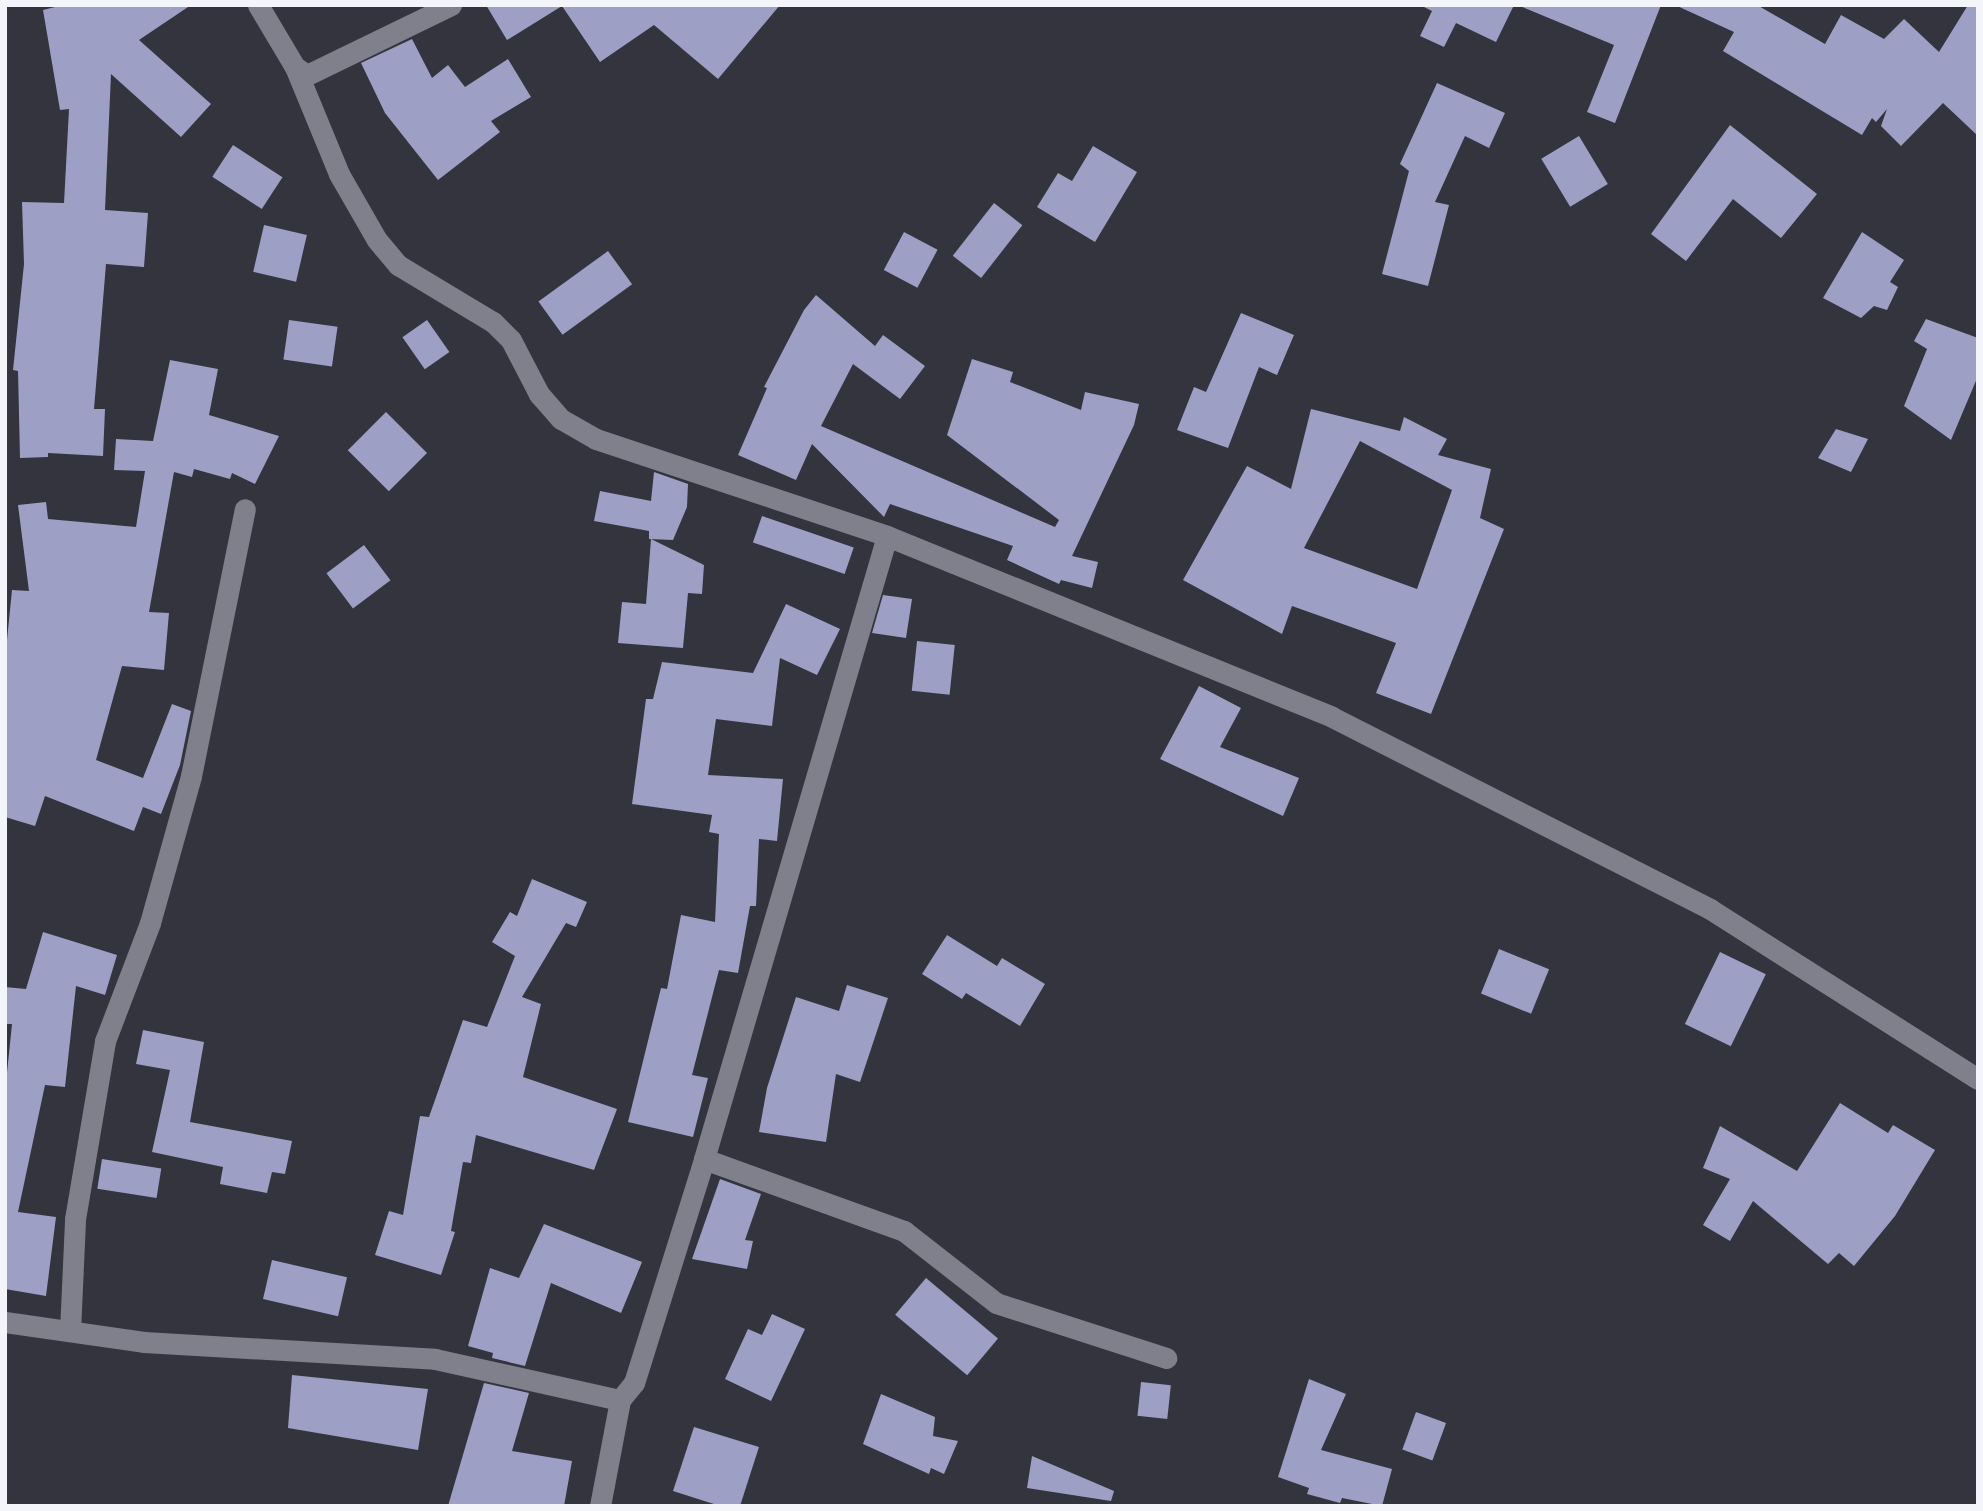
<!DOCTYPE html>
<style>
body{margin:0}
#map{position:relative;width:1983px;height:1511px;overflow:hidden;background:#33343e;font-family:Roboto,sans-serif}
div>[style]{position:absolute}
[style*='--x']{left:calc(var(--x)*1px);top:calc(var(--y)*1px);width:calc(var(--w)*1px);rotate:calc(var(--a)*1deg)}
.building>*{inset:0;background:#9d9fc5;transform-origin:0 0}
.street>*{height:21px;margin:-10.5px;padding:0 10.5px;transform-origin:10.5px;border-radius:10.5px;background:#7f808c}
span{translate:-50% -50%;white-space:nowrap;text-align:center;line-height:1.15;-webkit-text-stroke:7px #1c1c21;paint-order:stroke}
.frame{position:absolute;inset:0;border:7px solid #f4f4fb;pointer-events:none}
</style>
<div id="map">
<div class="building">
<i style="clip-path:polygon(63px 5px,191px 5px,139px 40px,211px 104px,181px 137px,111px 74px,105px 210px,148px 213px,144px 267px,106px 264px,94px 409px,105px 409px,103px 456px,48px 453px,48px 457px,20px 458px,18px 371px,13px 370px,24px 264px,22px 202px,64px 203px,69px 109px,60px 110px,43px 10px)"></i>
<i style="clip-path:polygon(486px 5px,780px 5px,718px 79px,654px 25px,600px 62px,562px 6px,507px 40px)"></i>
<i style="clip-path:polygon(1420px 5px,1514px 5px,1496px 42px,1456px 23px,1444px 47px,1420px 36px,1432px 11px)"></i>
<i style="clip-path:polygon(1661px 5px,1615px 123px,1587px 112px,1614px 45px,1520px 6px)"></i>
<i style="clip-path:polygon(1675px 5px,1757px 5px,1825px 44px,1841px 15px,1884px 39px,1904px 19px,1939px 52px,1968px 5px,1978px 5px,1978px 136px,1943px 103px,1901px 146px,1881px 126px,1887px 109px,1876px 122px,1872px 118px,1862px 135px,1723px 51px,1734px 32px)"></i>
<i style="clip-path:polygon(412px 39px,432px 78px,448px 65px,465px 87px,508px 59px,531px 97px,491px 121px,500px 132px,438px 180px,385px 113px,361px 63px)"></i>
<i style="clip-path:polygon(1437px 83px,1505px 113px,1489px 148px,1465px 136px,1435px 202px,1449px 205px,1428px 286px,1382px 274px,1409px 171px,1400px 164px)"></i>
<i style="clip-path:polygon(1730px 125px,1817px 194px,1781px 238px,1733px 199px,1686px 261px,1651px 234px)"></i>
<i style="left:1579px;top:136px;width:56px;height:44px;rotate:59deg"></i>
<i style="left:233px;top:145px;width:59px;height:38px;rotate:33deg"></i>
<i style="clip-path:polygon(1093px 146px,1137px 172px,1095px 242px,1037px 207px,1058px 173px,1072px 181px)"></i>
<i style="left:994px;top:203px;width:36px;height:67px;rotate:38deg"></i>
<i style="left:264px;top:225px;width:44px;height:48px;rotate:13deg"></i>
<i style="left:904px;top:232px;width:38px;height:43px;rotate:28deg"></i>
<i style="clip-path:polygon(1862px 232px,1904px 260px,1890px 282px,1898px 287px,1887px 310px,1874px 306px,1861px 318px,1823px 298px)"></i>
<i style="left:608px;top:251px;width:41px;height:86px;rotate:54deg"></i>
<i style="clip-path:polygon(816px 295px,875px 346px,883px 335px,925px 366px,900px 399px,853px 364px,821px 426px,1055px 527px,1059px 520px,947px 435px,972px 359px,1013px 372px,1010px 382px,1081px 410px,1085px 392px,1139px 404px,1134px 425px,1072px 556px,1098px 562px,1092px 588px,1061px 580px,1059px 584px,1007px 560px,1013px 546px,890px 504px,884px 517px,812px 444px,796px 480px,738px 455px,767px 388px,764px 387px,804px 310px)"></i>
<i style="clip-path:polygon(1241px 313px,1294px 335px,1277px 375px,1259px 367px,1228px 448px,1177px 430px,1194px 387px,1206px 392px)"></i>
<i style="clip-path:polygon(1926px 319px,1978px 338px,1978px 376px,1951px 440px,1904px 406px,1927px 349px,1914px 341px)"></i>
<i style="left:289px;top:320px;width:49px;height:40px;rotate:8deg"></i>
<i style="left:427px;top:320px;width:39px;height:30px;rotate:55deg"></i>
<i style="clip-path:polygon(170px 360px,218px 369px,209px 415px,279px 436px,255px 484px,232px 473px,230px 479px,194px 469px,192px 477px,174px 472px,149px 612px,169px 613px,164px 670px,122px 666px,96px 760px,143px 778px,172px 704px,191px 711px,180px 765px,161px 814px,143px 807px,134px 831px,45px 796px,35px 826px,5px 817px,5px 660px,12px 590px,29px 591px,18px 505px,46px 502px,48px 519px,136px 527px,145px 471px,114px 470px,116px 439px,153px 441px)"></i>
<i style="clip-path:polygon(evenodd,1311px 409px,1400px 431px,1404px 417px,1447px 439px,1438px 455px,1491px 469px,1480px 518px,1504px 529px,1431px 714px,1376px 693px,1396px 643px,1292px 606px,1282px 634px,1183px 580px,1247px 466px,1291px 489px,1311px 409px,1360px 441px,1452px 490px,1417px 589px,1304px 548px,1360px 441px)"></i>
<i style="left:386px;top:412px;width:58px;height:54px;rotate:45deg"></i>
<i style="clip-path:polygon(1836px 429px,1868px 439px,1851px 472px,1818px 458px)"></i>
<i style="clip-path:polygon(654px 472px,688px 484px,687px 507px,673px 540px,649px 539px,649px 531px,594px 521px,600px 491px,651px 501px)"></i>
<i style="left:762px;top:516px;width:97px;height:28px;rotate:19deg"></i>
<i style="clip-path:polygon(651px 539px,704px 565px,702px 594px,688px 593px,683px 648px,618px 643px,622px 602px,646px 604px)"></i>
<i style="left:364px;top:545px;width:44px;height:47px;rotate:53deg"></i>
<i style="clip-path:polygon(883px 595px,912px 599px,906px 638px,872px 633px)"></i>
<i style="clip-path:polygon(786px 604px,840px 629px,817px 675px,780px 658px,772px 726px,716px 719px,708px 775px,783px 779px,777px 841px,759px 839px,756px 906px,750px 906px,738px 973px,719px 970px,692px 1075px,708px 1078px,693px 1137px,628px 1122px,661px 988px,667px 989px,681px 915px,715px 922px,719px 834px,709px 832px,712px 815px,632px 804px,646px 699px,653px 699px,662px 662px,753px 673px)"></i>
<i style="left:917px;top:641px;width:38px;height:50px;rotate:6deg"></i>
<i style="clip-path:polygon(1199px 686px,1241px 708px,1220px 747px,1299px 778px,1283px 816px,1160px 759px)"></i>
<i style="clip-path:polygon(532px 879px,587px 902px,576px 927px,566px 923px,522px 997px,541px 1004px,523px 1077px,617px 1109px,594px 1170px,476px 1135px,471px 1163px,463px 1162px,451px 1231px,455px 1232px,441px 1275px,375px 1255px,389px 1211px,403px 1215px,420px 1116px,429px 1117px,463px 1020px,487px 1027px,515px 956px,492px 942px,510px 912px,517px 916px)"></i>
<i style="clip-path:polygon(43px 932px,117px 955px,105px 995px,76px 986px,65px 1087px,45px 1085px,18px 1212px,56px 1217px,46px 1296px,5px 1289px,5px 1092px,12px 1024px,5px 1024px,5px 987px,26px 989px)"></i>
<i style="clip-path:polygon(947px 935px,997px 966px,1002px 958px,1045px 984px,1020px 1026px,966px 993px,962px 999px,922px 974px)"></i>
<i style="left:1499px;top:949px;width:54px;height:48px;rotate:22deg"></i>
<i style="left:1720px;top:952px;width:51px;height:80px;rotate:26deg"></i>
<i style="clip-path:polygon(847px 985px,888px 998px,860px 1082px,836px 1074px,826px 1142px,759px 1132px,767px 1088px,796px 997px,839px 1011px)"></i>
<i style="clip-path:polygon(143px 1030px,204px 1042px,190px 1122px,292px 1141px,285px 1174px,272px 1172px,267px 1193px,220px 1184px,223px 1167px,152px 1152px,170px 1070px,136px 1064px)"></i>
<i style="clip-path:polygon(1840px 1103px,1888px 1133px,1893px 1125px,1935px 1150px,1895px 1216px,1854px 1266px,1839px 1253px,1828px 1264px,1753px 1201px,1730px 1241px,1703px 1225px,1730px 1179px,1703px 1168px,1720px 1126px,1797px 1171px)"></i>
<i style="left:102px;top:1159px;width:60px;height:30px;rotate:9deg"></i>
<i style="clip-path:polygon(720px 1179px,761px 1194px,745px 1240px,753px 1241px,747px 1269px,692px 1259px)"></i>
<i style="clip-path:polygon(544px 1224px,642px 1262px,621px 1313px,551px 1283px,525px 1366px,492px 1358px,493px 1353px,468px 1346px,490px 1268px,519px 1278px)"></i>
<i style="left:272px;top:1260px;width:77px;height:40px;rotate:13deg"></i>
<i style="left:926px;top:1278px;width:94px;height:48px;rotate:40deg"></i>
<i style="clip-path:polygon(772px 1314px,805px 1329px,771px 1401px,725px 1379px,748px 1329px,762px 1335px)"></i>
<i style="clip-path:polygon(292px 1375px,428px 1389px,418px 1450px,288px 1428px)"></i>
<i style="clip-path:polygon(1309px 1379px,1346px 1394px,1321px 1450px,1392px 1469px,1382px 1506px,1342px 1498px,1340px 1503px,1307px 1494px,1309px 1488px,1278px 1477px)"></i>
<i style="left:1141px;top:1382px;width:30px;height:34px;rotate:6deg"></i>
<i style="clip-path:polygon(484px 1383px,529px 1393px,512px 1451px,572px 1461px,564px 1506px,448px 1506px)"></i>
<i style="clip-path:polygon(881px 1394px,935px 1417px,933px 1436px,958px 1441px,944px 1474px,931px 1468px,929px 1474px,863px 1444px)"></i>
<i style="left:1416px;top:1412px;width:32px;height:40px;rotate:20deg"></i>
<i style="clip-path:polygon(694px 1427px,759px 1447px,740px 1506px,720px 1506px,673px 1491px)"></i>
<i style="clip-path:polygon(1032px 1456px,1114px 1491px,1111px 1501px,1027px 1488px)"></i>
</div>
<div class="street">
<i style="--x:258;--y:5;--w:72;--a:59.2"></i>
<i style="--x:295;--y:67;--w:116;--a:67.6"></i>
<i style="--x:339;--y:174;--w:76;--a:60.1"></i>
<i style="--x:377;--y:240;--w:33;--a:50"></i>
<i style="--x:398;--y:265;--w:111;--a:31"></i>
<i style="--x:493;--y:322;--w:25;--a:45"></i>
<i style="--x:511;--y:340;--w:61;--a:62.6"></i>
<i style="--x:539;--y:394;--w:33;--a:49"></i>
<i style="--x:561;--y:419;--w:40;--a:29.7"></i>
<i style="--x:596;--y:439;--w:307;--a:18.4"></i>
<i style="--x:887;--y:536;--w:480;--a:22.1"></i>
<i style="--x:1332;--y:717;--w:424;--a:26.9"></i>
<i style="--x:1710;--y:909;--w:317;--a:32.4"></i>
<i style="--x:295;--y:67;--w:14;--a:34"></i>
<i style="--x:307;--y:75;--w:160;--a:-25.9"></i>
<i style="--x:704;--y:1159;--w:213;--a:19.8"></i>
<i style="--x:904;--y:1231;--w:117;--a:38"></i>
<i style="--x:996;--y:1303;--w:179;--a:17.9"></i>
<i style="--x:5;--y:1322;--w:140;--a:8.2"></i>
<i style="--x:144;--y:1342;--w:291;--a:3.3"></i>
<i style="--x:435;--y:1359;--w:189;--a:12.5"></i>
<i style="--x:620;--y:1400;--w:22;--a:-51"></i>
<i style="--x:634;--y:1383;--w:235;--a:-72.6"></i>
<i style="--x:704;--y:1159;--w:649;--a:-73.63"></i>
<i style="--x:70;--y:1331;--w:112;--a:-87.4"></i>
<i style="--x:75;--y:1219;--w:181;--a:-80.4"></i>
<i style="--x:105;--y:1041;--w:126;--a:-69.1"></i>
<i style="--x:150;--y:923;--w:153;--a:-74.4"></i>
<i style="--x:191;--y:776;--w:272;--a:-78.6"></i>
<i style="--x:600;--y:1506;--w:108;--a:-79.3"></i>
</div>
<div class="frame"></div>
</div>
